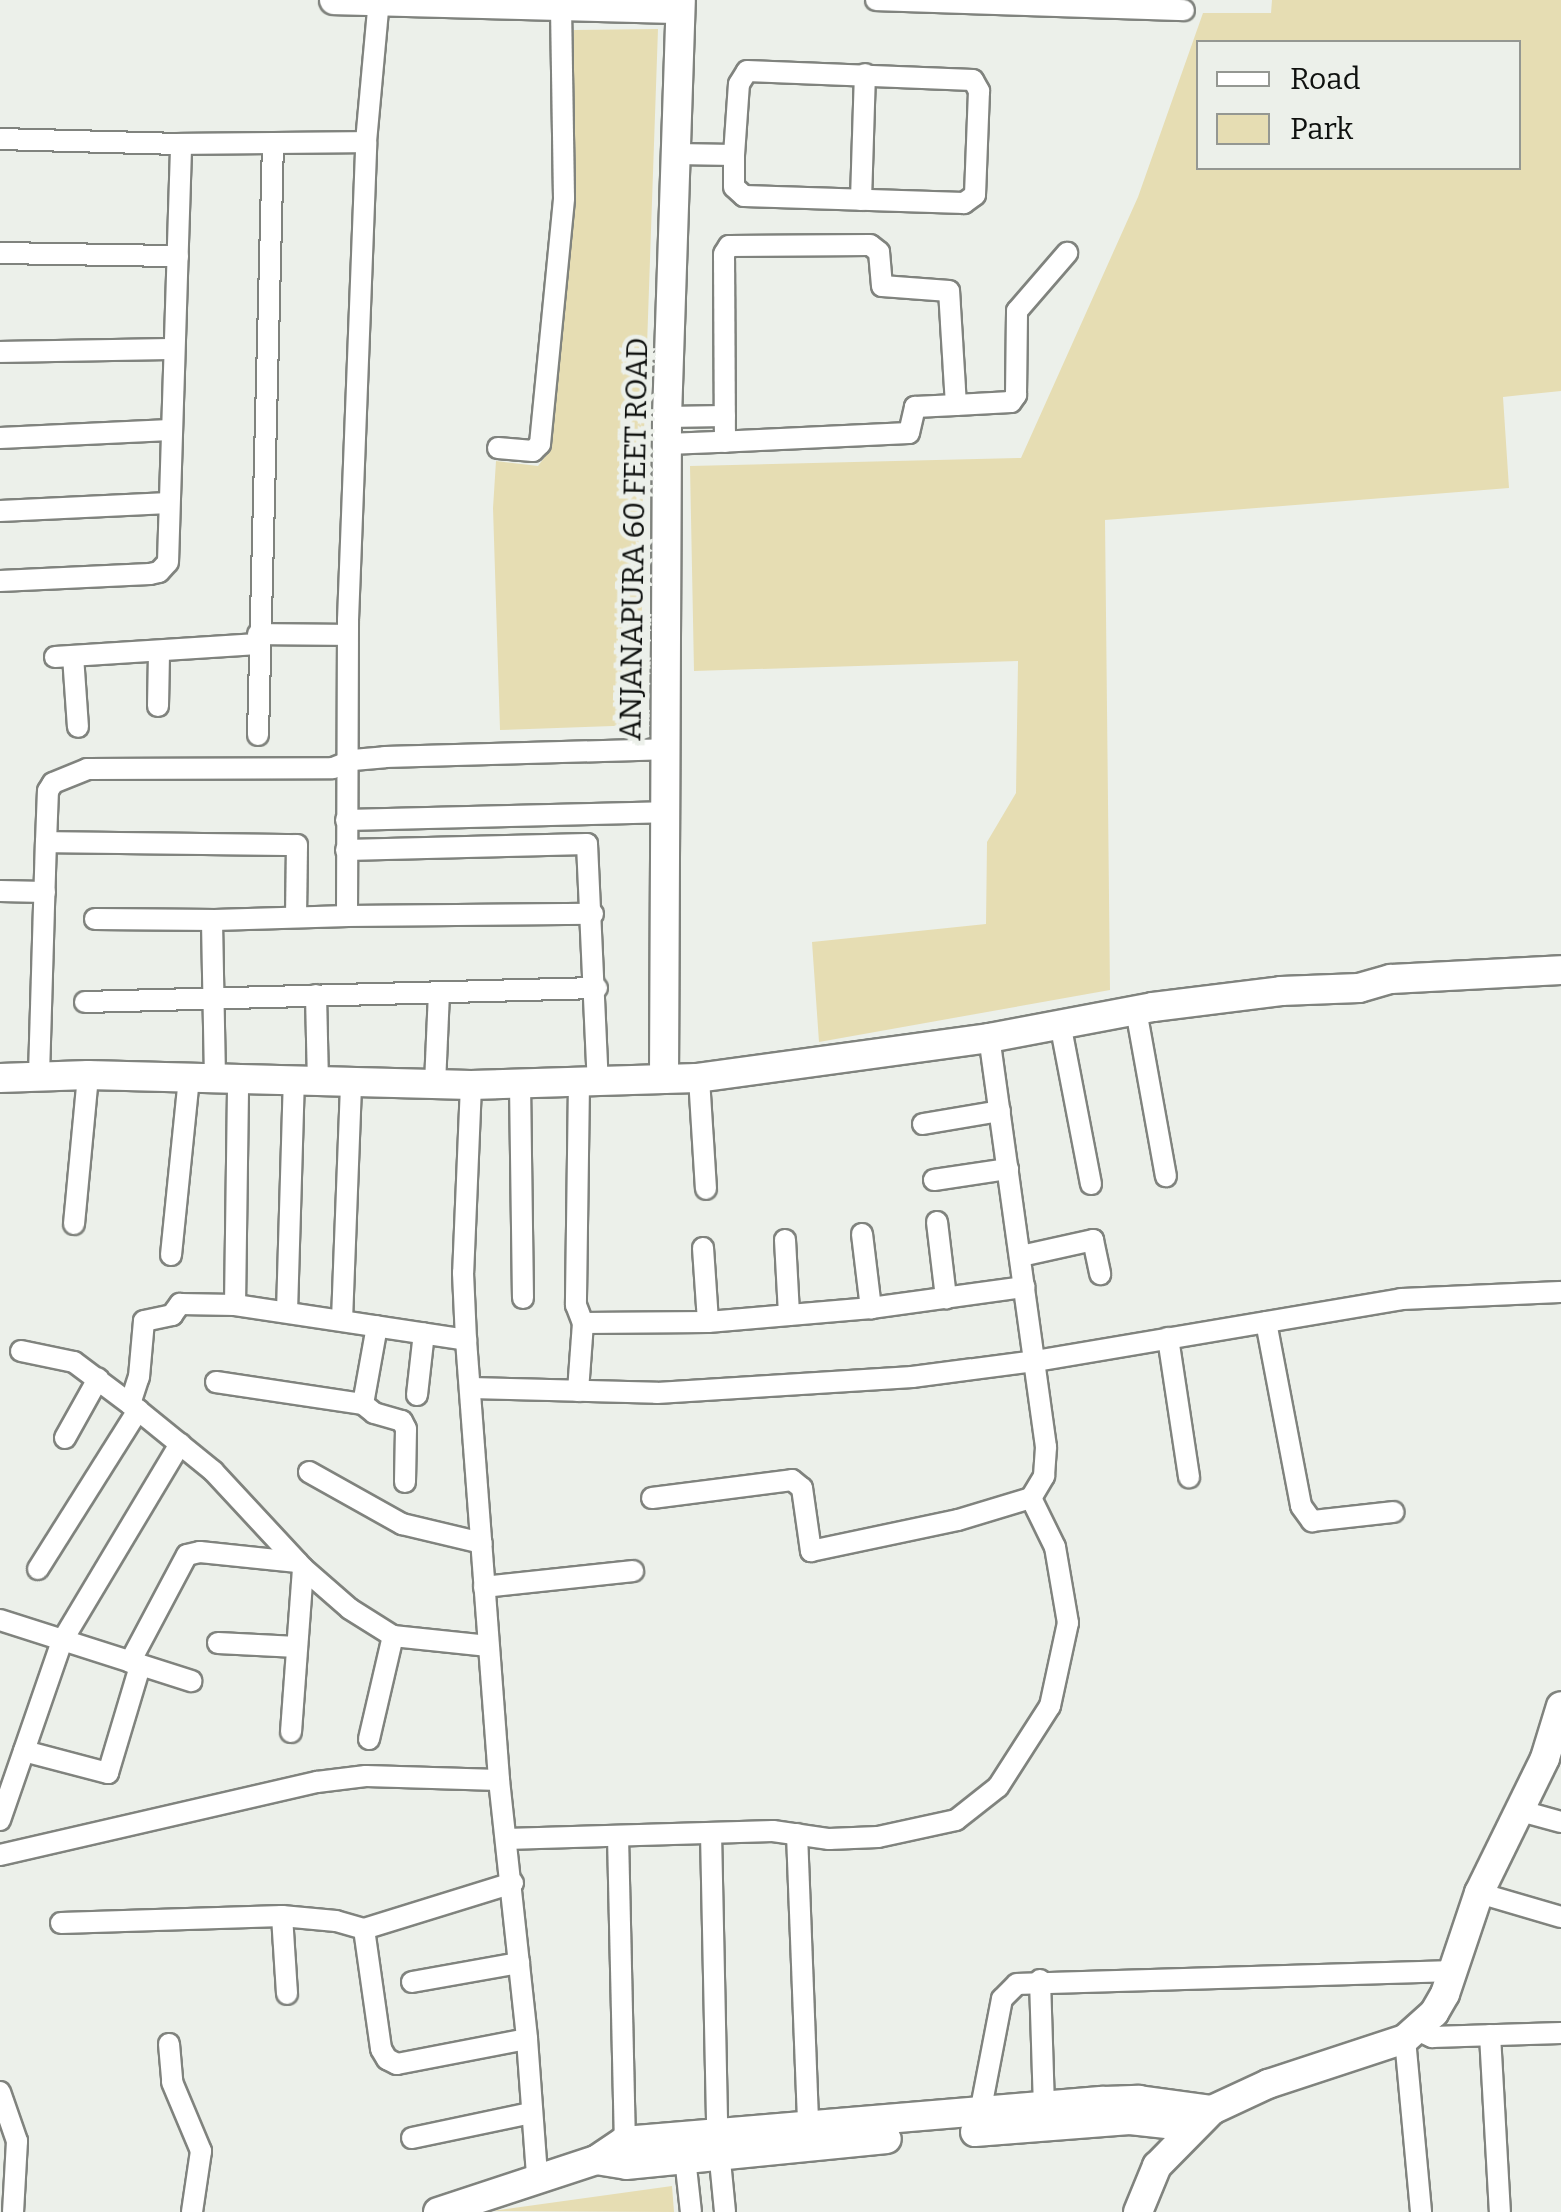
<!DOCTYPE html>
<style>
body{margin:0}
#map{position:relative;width:1561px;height:2212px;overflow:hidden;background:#ecf0ea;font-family:Bitter,serif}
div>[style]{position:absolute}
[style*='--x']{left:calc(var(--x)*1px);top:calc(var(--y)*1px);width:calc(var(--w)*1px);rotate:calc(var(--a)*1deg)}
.green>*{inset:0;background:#e6ddb3}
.roads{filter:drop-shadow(2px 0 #80837e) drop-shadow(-2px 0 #80837e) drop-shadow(0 2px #80837e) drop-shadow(0 -2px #80837e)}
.street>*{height:20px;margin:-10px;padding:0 10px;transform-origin:10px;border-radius:10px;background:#fff}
.secondary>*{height:28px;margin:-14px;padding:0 14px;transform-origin:14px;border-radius:14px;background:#fff}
span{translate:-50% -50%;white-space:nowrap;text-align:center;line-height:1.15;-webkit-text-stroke:9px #ecf0ea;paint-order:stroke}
.street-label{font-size:30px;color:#0f110f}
.legend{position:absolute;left:1196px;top:40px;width:325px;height:130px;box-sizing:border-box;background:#ecf0ea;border:2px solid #949792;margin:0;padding:12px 18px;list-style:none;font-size:30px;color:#0f110f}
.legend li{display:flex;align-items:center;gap:20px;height:50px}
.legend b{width:50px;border:2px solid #949792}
</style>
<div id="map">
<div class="green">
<i style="clip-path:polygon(evenodd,1272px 0,1561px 0,1561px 391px,1503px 397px,1509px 488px,1105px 520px,1110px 990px,819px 1042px,812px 942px,986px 924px,987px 842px,1016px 793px,1018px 661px,694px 671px,690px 466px,1021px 458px,1138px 197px,1203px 13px,1271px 13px,1272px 0,1198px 42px,1518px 42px,1518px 168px,1198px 168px,1198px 42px)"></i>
<i style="clip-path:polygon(658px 29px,643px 461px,641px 725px,500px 730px,493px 508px,496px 461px,538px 466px,547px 454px,570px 261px,574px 30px)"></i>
<i style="clip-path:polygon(672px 2186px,674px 2212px,491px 2211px)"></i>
</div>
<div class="roads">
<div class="street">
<i style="--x:876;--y:0;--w:308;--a:1.9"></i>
<i style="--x:747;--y:71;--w:226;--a:2.3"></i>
<i style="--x:973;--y:80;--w:13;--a:61"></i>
<i style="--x:979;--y:91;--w:104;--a:92.2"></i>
<i style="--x:975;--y:195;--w:14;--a:144"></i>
<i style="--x:964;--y:203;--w:220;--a:-178.2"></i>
<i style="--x:744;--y:196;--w:13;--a:-138"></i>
<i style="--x:734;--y:187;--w:32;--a:-90"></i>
<i style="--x:734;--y:155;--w:71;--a:-86"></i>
<i style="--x:739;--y:84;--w:15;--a:-58"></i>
<i style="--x:0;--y:139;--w:181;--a:1.6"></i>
<i style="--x:676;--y:154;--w:58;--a:1"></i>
<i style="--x:861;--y:200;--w:126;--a:-88.2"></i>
<i style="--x:0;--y:253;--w:178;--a:1"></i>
<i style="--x:0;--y:352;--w:174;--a:-1"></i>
<i style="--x:956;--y:405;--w:55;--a:-3.1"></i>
<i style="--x:1011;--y:402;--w:9;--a:-54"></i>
<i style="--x:1016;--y:395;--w:84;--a:-89.3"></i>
<i style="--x:1017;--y:311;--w:77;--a:-49.2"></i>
<i style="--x:667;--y:417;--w:58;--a:-1"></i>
<i style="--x:0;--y:438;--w:170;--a:-2.7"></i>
<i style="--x:667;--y:444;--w:50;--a:-2.3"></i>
<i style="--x:717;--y:442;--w:192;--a:-2.7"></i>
<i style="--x:909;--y:433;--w:27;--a:-77"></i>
<i style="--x:915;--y:407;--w:41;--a:-2.8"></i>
<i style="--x:956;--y:405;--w:114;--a:-93.5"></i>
<i style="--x:949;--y:291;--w:67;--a:-175.7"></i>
<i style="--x:882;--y:286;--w:34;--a:-95"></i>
<i style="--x:879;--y:252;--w:11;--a:-142"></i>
<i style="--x:870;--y:245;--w:141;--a:179.6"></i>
<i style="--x:729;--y:246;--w:9;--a:122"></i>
<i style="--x:724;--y:254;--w:188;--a:89.7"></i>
<i style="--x:498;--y:448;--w:35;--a:5"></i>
<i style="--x:533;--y:451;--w:10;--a:-45"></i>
<i style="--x:540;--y:444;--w:247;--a:-84.4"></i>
<i style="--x:564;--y:198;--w:195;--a:-90.9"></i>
<i style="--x:0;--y:511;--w:169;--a:-2.7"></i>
<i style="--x:0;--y:581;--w:150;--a:-2.7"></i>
<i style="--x:150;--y:574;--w:9;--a:-13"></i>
<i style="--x:159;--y:572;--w:13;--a:-48"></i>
<i style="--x:168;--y:562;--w:418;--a:-88.2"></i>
<i style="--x:181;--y:144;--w:185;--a:-0.6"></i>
<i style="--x:366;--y:142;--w:143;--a:-84.8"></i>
<i style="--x:258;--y:634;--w:89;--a:0.6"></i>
<i style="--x:73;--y:656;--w:71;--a:86"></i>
<i style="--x:55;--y:657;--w:203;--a:-3.7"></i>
<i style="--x:158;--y:706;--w:53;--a:-88.9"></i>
<i style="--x:258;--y:735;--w:592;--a:-88.55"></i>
<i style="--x:346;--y:820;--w:317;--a:-1.4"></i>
<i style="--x:46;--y:842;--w:51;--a:-87.8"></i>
<i style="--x:48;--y:791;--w:9;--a:-58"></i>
<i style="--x:53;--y:783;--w:37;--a:-22"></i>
<i style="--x:87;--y:769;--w:246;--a:-0.2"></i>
<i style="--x:333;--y:768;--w:22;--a:-22"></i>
<i style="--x:353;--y:760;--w:32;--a:-5"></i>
<i style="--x:385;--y:757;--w:279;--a:-1.6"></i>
<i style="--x:346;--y:850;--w:241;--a:-1.4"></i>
<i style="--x:587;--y:844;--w:239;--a:87.4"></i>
<i style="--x:0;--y:891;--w:45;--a:1.3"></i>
<i style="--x:347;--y:916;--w:246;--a:-0.5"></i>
<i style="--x:95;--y:919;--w:121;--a:0.5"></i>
<i style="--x:316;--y:995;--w:86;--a:88.7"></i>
<i style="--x:85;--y:1002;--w:512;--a:-1.57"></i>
<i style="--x:1136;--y:1010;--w:169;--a:79.8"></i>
<i style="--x:1060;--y:1023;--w:164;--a:79.1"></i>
<i style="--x:39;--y:1075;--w:233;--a:-88.3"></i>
<i style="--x:46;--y:842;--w:251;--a:0.7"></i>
<i style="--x:297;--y:845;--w:72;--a:90.8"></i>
<i style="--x:215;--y:1078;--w:152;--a:-91.1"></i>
<i style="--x:212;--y:926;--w:7;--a:-56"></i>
<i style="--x:216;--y:920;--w:131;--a:-1.7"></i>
<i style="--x:347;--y:916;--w:296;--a:-89.8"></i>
<i style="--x:348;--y:620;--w:478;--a:-87.8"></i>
<i style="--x:699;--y:1078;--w:111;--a:86.4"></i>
<i style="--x:579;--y:1083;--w:222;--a:90.8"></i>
<i style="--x:576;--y:1305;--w:19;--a:69"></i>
<i style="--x:583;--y:1323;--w:125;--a:-0.5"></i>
<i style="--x:708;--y:1322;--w:164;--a:-4.9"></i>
<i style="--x:871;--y:1308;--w:155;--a:-7.8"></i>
<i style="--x:435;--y:1084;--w:91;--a:-87.5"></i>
<i style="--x:520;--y:1084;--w:214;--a:89.2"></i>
<i style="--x:471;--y:1085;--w:188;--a:92.4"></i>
<i style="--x:463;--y:1273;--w:67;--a:87.4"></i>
<i style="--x:466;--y:1340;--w:441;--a:85.7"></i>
<i style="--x:499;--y:1780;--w:261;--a:83.8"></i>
<i style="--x:527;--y:2039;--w:137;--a:85.8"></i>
<i style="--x:923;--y:1124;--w:78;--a:-9.6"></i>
<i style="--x:934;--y:1180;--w:75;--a:-8.5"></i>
<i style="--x:937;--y:1222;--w:77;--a:83.2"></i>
<i style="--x:74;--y:1224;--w:150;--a:-84.6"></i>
<i style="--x:862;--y:1234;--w:75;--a:83.1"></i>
<i style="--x:785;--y:1240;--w:75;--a:86.9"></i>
<i style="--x:703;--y:1248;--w:74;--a:86.1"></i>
<i style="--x:171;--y:1255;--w:179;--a:-84.2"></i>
<i style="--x:1021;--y:1256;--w:74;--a:-12.5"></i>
<i style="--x:1093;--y:1240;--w:35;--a:78"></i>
<i style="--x:235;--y:1305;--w:227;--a:-89.2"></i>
<i style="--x:287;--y:1312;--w:233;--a:-88.3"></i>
<i style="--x:342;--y:1320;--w:238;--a:-87.8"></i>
<i style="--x:1266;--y:1322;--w:187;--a:79.2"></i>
<i style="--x:1301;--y:1506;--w:19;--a:54"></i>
<i style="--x:1312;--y:1521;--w:82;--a:-6.3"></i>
<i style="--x:1168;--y:1338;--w:141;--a:81.4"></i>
<i style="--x:21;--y:1351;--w:54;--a:11.7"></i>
<i style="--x:74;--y:1362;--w:80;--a:36.9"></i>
<i style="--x:138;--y:1410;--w:97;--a:39.1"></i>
<i style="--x:213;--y:1471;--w:132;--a:47.1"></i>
<i style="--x:303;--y:1568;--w:62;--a:41.1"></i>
<i style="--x:350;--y:1609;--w:51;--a:32.1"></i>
<i style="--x:393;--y:1636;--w:96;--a:6"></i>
<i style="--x:216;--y:1382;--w:149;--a:8.5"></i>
<i style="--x:363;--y:1404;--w:79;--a:-79.8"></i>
<i style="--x:471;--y:1388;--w:186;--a:1.5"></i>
<i style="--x:657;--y:1393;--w:256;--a:-3.6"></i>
<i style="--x:912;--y:1377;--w:125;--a:-7.4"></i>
<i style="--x:1036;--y:1361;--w:370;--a:-9.6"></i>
<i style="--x:1401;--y:1299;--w:160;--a:-2.5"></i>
<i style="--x:578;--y:1391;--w:68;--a:-85.8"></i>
<i style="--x:417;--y:1395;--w:62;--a:-83.6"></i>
<i style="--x:130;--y:1404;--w:28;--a:-72"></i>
<i style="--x:139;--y:1377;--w:56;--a:-84.9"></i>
<i style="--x:144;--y:1321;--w:29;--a:-12"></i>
<i style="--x:172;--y:1315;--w:14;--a:-54"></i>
<i style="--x:180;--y:1304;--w:55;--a:1"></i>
<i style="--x:235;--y:1305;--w:234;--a:8.6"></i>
<i style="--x:363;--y:1404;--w:14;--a:39"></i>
<i style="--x:374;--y:1413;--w:29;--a:16"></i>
<i style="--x:402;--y:1421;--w:9;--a:63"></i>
<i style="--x:406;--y:1429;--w:53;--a:91.1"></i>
<i style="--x:65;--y:1438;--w:68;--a:-60.8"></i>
<i style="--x:309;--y:1472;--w:107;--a:29.2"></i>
<i style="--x:402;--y:1524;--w:82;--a:13.4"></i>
<i style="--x:652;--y:1498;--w:141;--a:-7.3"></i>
<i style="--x:792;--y:1480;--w:13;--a:39"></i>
<i style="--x:802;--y:1488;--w:64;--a:81.9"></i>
<i style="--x:811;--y:1551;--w:150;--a:-11.9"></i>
<i style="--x:958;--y:1520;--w:76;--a:-16.8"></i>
<i style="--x:1031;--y:1498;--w:26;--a:-59"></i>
<i style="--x:1044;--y:1476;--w:29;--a:-86"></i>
<i style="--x:1046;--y:1447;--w:413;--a:-97.9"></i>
<i style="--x:38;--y:1569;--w:188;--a:-57.8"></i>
<i style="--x:484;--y:1587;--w:150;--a:-6.1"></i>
<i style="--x:0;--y:1620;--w:201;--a:17.7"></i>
<i style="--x:218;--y:1643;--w:79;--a:2.9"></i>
<i style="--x:130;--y:1662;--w:121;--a:-62"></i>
<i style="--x:187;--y:1555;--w:13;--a:-13"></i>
<i style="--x:200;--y:1552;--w:98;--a:5.9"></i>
<i style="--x:291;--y:1732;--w:164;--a:-85.8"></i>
<i style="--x:369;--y:1739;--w:106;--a:-76.9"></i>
<i style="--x:24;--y:1751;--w:87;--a:14.7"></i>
<i style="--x:108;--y:1773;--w:112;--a:-73.3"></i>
<i style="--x:1521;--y:1811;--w:41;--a:15.4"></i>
<i style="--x:0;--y:1820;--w:189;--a:-70.9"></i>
<i style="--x:62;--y:1641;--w:230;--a:-59.1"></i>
<i style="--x:711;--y:1833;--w:297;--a:88.8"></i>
<i style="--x:717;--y:2130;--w:82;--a:84.4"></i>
<i style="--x:797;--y:1834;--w:291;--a:87.8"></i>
<i style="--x:618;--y:1836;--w:318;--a:88.7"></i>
<i style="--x:506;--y:1839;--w:267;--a:-1.7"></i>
<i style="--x:773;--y:1831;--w:57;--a:8.1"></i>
<i style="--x:829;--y:1839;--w:49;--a:-2.3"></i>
<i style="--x:878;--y:1837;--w:80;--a:-12.3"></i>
<i style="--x:956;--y:1820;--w:53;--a:-38.2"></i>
<i style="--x:998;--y:1787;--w:96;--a:-57.3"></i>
<i style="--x:1050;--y:1706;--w:85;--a:-77.8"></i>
<i style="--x:1068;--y:1623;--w:77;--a:-99.7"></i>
<i style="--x:1055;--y:1547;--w:55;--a:-116.1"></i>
<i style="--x:0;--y:1855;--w:325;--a:-13"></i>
<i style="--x:317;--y:1782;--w:49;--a:-7"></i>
<i style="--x:366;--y:1776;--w:133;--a:1.7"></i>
<i style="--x:1479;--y:1893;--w:85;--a:16.3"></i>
<i style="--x:282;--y:1916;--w:78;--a:86.3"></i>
<i style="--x:61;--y:1923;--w:221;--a:-1.8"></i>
<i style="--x:282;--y:1916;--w:54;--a:5.3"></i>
<i style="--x:336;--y:1921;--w:29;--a:16"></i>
<i style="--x:364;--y:1929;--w:156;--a:-17.2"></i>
<i style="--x:364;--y:1929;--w:121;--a:81.9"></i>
<i style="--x:381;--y:2049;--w:12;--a:59"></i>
<i style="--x:387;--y:2059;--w:11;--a:27"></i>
<i style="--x:397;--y:2064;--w:132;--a:-10.9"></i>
<i style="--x:1040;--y:1980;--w:127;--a:88.2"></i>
<i style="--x:412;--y:1982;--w:109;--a:-10.1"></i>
<i style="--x:1417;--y:2030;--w:17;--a:25"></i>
<i style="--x:1432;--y:2037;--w:129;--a:-1.8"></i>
<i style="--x:1490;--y:2035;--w:177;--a:86.8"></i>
<i style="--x:1405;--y:2039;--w:174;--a:84.7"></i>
<i style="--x:169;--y:2044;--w:38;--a:85"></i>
<i style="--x:172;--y:2082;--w:75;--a:67.2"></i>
<i style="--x:201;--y:2151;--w:62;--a:98.4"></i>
<i style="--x:0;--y:2092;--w:52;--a:70.9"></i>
<i style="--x:17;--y:2141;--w:71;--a:93.2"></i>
<i style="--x:980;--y:2113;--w:116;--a:-79.1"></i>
<i style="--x:1002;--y:1999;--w:21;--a:-45"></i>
<i style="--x:1017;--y:1984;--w:436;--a:-1.7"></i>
<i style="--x:412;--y:2138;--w:122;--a:-11.9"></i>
<i style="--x:684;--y:2149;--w:63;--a:83.7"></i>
</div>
<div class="secondary">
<i style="--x:334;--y:0;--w:346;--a:1.5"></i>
<i style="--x:0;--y:1078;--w:88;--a:-2"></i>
<i style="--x:88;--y:1075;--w:383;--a:1.5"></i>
<i style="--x:471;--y:1085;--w:226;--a:-1.8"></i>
<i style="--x:697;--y:1078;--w:295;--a:-7.8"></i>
<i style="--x:989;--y:1038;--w:167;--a:-10.7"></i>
<i style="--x:1153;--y:1007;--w:129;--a:-7.1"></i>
<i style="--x:1281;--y:991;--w:78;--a:-2.2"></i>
<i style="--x:1359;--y:988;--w:33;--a:-16"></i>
<i style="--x:1391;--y:979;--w:170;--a:-3"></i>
<i style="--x:664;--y:1079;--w:662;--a:-89.74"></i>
<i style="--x:667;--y:417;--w:417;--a:-88.1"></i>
<i style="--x:975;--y:2132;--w:155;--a:-4.4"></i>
<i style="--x:1130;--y:2120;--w:62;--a:6.4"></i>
<i style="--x:596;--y:2160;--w:30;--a:9"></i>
<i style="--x:626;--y:2165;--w:262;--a:-5.7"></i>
<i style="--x:438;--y:2212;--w:166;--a:-18.2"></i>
<i style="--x:596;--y:2160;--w:34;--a:-34"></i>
<i style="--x:624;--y:2141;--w:481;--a:-4.8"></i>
<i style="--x:1103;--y:2101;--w:36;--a:-2"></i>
<i style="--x:1139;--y:2100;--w:74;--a:7.8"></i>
<i style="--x:1138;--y:2212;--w:50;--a:-67.6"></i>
<i style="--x:1157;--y:2166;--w:78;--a:-45.5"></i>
<i style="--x:1212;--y:2110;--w:62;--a:-24.9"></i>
<i style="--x:1268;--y:2084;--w:144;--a:-18.2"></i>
<i style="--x:1405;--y:2039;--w:39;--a:-42"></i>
<i style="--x:1434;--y:2013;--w:22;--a:-60"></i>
<i style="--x:1445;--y:1994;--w:107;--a:-71.4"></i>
<i style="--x:1479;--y:1893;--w:150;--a:-63.9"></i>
<i style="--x:1545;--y:1758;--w:54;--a:-72.9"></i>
</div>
</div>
<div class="street-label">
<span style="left:634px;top:539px;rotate:-89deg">ANJANAPURA 60 FEET ROAD</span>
</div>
<ul class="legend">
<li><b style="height:12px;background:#fff"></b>Road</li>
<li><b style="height:28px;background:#e6ddb3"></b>Park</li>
</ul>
</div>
